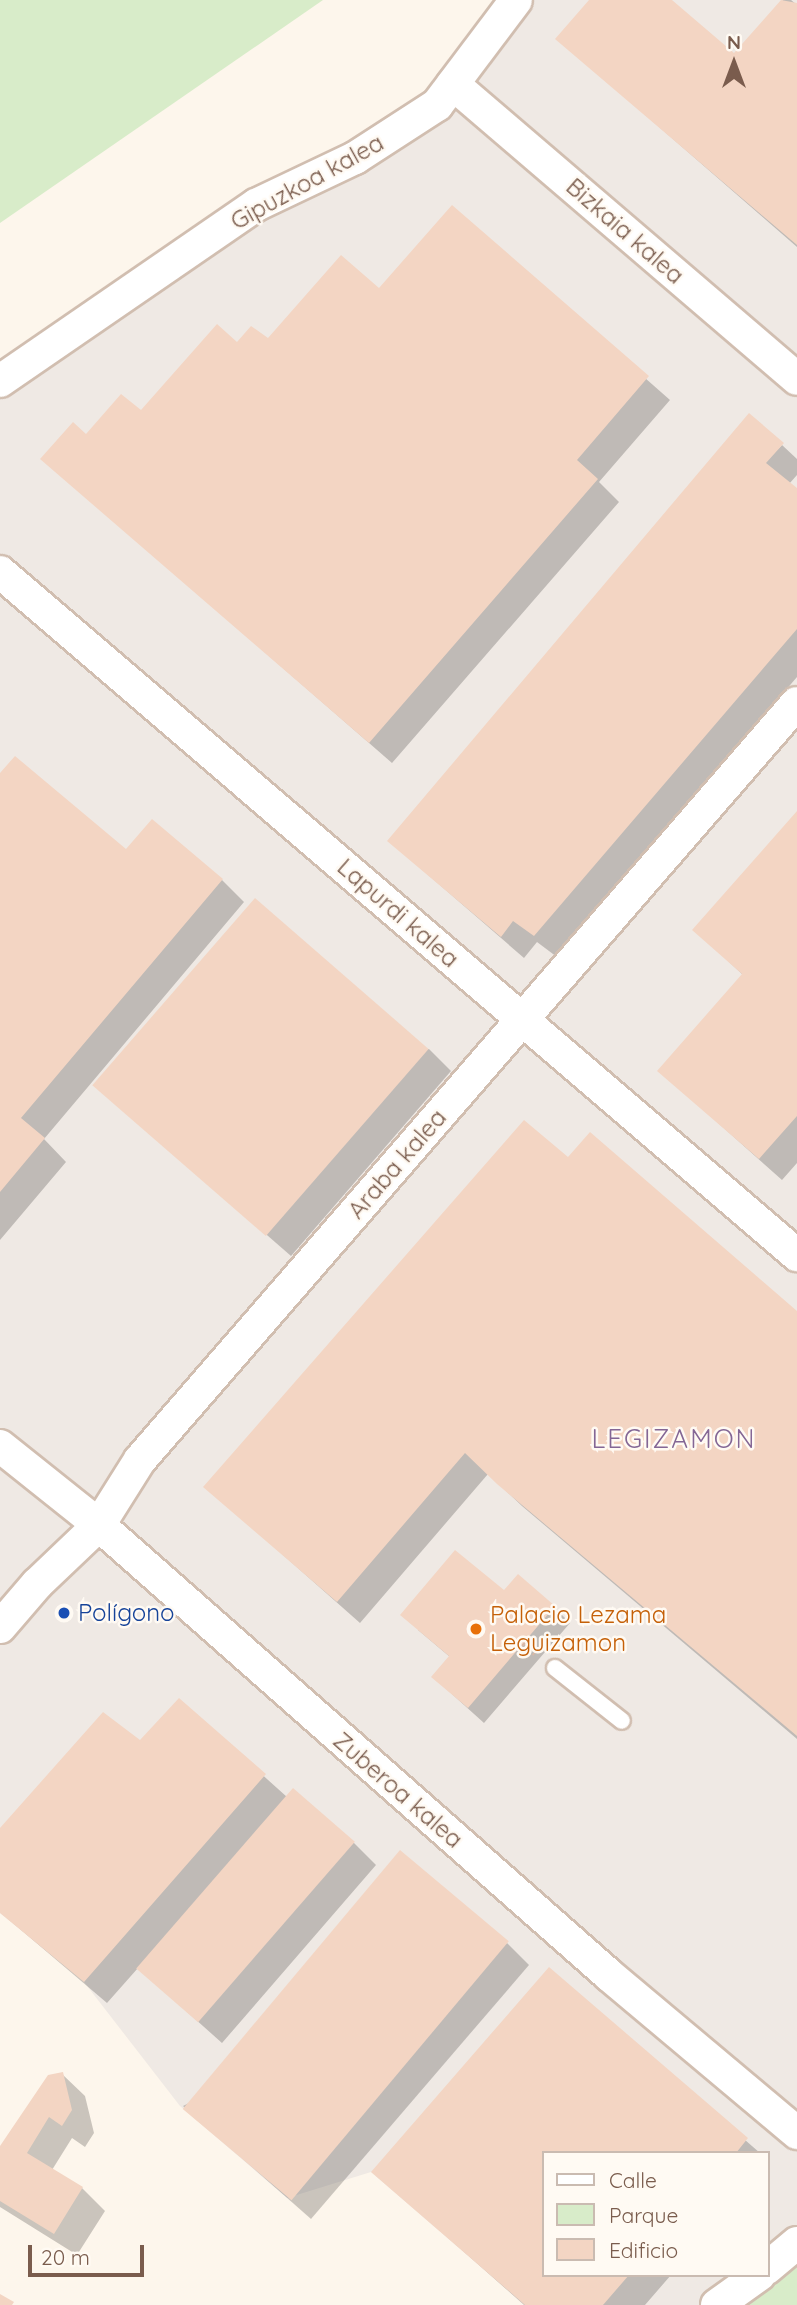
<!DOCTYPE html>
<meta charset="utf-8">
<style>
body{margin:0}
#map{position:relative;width:797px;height:2305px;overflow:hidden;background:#fdf6ec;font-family:Quicksand,sans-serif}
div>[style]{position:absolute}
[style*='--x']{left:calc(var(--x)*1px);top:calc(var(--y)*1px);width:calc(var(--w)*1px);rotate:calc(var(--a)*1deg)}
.industrial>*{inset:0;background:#efe9e4}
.green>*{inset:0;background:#d8ecc9}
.shadow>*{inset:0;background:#0003}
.building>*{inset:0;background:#f3d5c3;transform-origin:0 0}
.path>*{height:4.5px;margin-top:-2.25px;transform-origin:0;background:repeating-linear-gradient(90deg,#d9b8a5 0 2px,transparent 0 7px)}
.roads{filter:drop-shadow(2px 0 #d1beb0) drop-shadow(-2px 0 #d1beb0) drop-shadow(0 2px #d1beb0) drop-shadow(0 -2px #d1beb0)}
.service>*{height:16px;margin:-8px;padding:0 8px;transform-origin:8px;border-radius:8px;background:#fff}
.minor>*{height:32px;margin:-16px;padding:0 16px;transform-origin:16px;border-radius:16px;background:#fff}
.dots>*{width:19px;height:19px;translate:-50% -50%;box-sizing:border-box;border:4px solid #fffaf3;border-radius:50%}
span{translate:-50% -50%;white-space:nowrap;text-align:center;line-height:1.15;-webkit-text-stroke:5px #fffaf3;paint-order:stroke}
.street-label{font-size:24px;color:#7a5c4d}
.transit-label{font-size:24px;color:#164399}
.left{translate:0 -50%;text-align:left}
.food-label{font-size:24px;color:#c56008}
.neighbourhood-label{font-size:26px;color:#846695;letter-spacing:2px}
.legend{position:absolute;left:542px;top:2151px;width:228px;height:126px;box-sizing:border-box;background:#fffaf3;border:2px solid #cabbb1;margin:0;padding:9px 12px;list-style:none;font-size:21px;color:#7a5c4d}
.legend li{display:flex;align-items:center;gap:14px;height:35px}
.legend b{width:35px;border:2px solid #cabbb1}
.north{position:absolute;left:699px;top:28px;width:70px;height:70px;-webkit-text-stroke:5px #fffaf3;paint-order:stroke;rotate:0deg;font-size:19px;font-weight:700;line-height:28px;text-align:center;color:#7a5c4d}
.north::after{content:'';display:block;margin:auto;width:24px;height:32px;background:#7a5c4d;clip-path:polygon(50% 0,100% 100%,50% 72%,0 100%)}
.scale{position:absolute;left:28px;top:2245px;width:116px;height:32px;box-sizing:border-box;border:4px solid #7a5c4d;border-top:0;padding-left:9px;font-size:21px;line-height:24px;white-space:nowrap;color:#7a5c4d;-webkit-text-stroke:5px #fffaf3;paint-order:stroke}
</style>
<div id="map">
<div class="industrial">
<i style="clip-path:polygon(516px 0,797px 0,797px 2243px,767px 2268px,767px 2153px,543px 2153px,543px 2275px,759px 2275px,717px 2305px,525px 2305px,371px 2172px,287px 2198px,180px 2106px,84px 1982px,0 1913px,0 381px,402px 129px)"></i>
</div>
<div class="green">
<i style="clip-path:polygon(0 0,323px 0,0 223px)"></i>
<i style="clip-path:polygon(797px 2243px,797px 2305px,717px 2305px)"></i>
</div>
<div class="shadow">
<i style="clip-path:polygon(591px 0,669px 0,735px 57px,783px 0,791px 0,797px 5px,797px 247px,558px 39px)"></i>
<i style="clip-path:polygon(452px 208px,670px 400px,599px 482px,619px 502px,392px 763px,43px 459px,141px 413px,238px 344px,268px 340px,379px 290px)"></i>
<i style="clip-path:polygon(782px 445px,797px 459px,797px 475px,789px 484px,797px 491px,797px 677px,557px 957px,537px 942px,524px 958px,389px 841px)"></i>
<i style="clip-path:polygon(0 776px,127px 852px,222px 880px,244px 902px,44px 1139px,66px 1162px,0 1240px)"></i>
<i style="clip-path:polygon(797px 813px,797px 1163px,782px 1180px,660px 1071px,743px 975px,695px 930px)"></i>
<i style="clip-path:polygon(429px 1049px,451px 1071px,291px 1256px,96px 1086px)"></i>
<i style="clip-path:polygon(568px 1160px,797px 1313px,797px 1739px,522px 1506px,488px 1474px,360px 1623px,205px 1486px)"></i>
<i style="clip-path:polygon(504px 1593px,554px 1607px,570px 1623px,484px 1723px,433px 1677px,450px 1657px,418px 1630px)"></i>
<i style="clip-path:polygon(179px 1700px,287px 1797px,354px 1843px,376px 1865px,222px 2043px,138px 1968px,107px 2003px,0 1912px,0 1831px,140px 1743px)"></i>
<i style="clip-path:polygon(507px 1943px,529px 1965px,311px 2219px,183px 2106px)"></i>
<i style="clip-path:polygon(549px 1969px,760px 2153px,543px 2153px,543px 2275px,671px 2275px,645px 2305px,524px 2305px,374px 2172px)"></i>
<i style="clip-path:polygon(62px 2074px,85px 2096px,94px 2133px,85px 2147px,72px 2138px,52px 2170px,82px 2188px,105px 2211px,77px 2255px,0 2207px,0 2150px)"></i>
</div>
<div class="building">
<i style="clip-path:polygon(589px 0,672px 0,734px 53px,781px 0,797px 3px,797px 245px,555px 39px)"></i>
<i style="clip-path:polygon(452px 205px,649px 376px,577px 460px,598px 479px,369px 743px,40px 459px,73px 422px,86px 434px,121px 394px,141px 410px,217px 324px,237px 342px,251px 326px,268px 338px,341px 255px,379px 288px)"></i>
<i style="clip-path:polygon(749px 413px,784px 443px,766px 463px,797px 488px,797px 629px,534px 936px,513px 921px,501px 937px,387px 841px)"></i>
<i style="clip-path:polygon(15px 756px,126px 849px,152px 819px,223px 879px,21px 1118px,45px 1138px,0 1192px,0 773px)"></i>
<i style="clip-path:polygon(797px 811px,797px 1116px,759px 1159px,657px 1071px,742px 974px,692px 930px)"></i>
<i style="left:255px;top:898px;width:230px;height:248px;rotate:41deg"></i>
<i style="clip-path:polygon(524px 1120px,568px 1157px,590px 1132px,797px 1311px,797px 1736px,497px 1484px,465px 1453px,337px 1602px,203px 1487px)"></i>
<i style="clip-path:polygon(455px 1550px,504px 1590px,518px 1574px,555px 1606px,468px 1708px,431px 1677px,449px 1656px,400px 1615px)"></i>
<i style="clip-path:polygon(179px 1698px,266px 1774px,84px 1982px,0 1913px,0 1828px,103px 1712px,140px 1740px)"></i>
<i style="left:293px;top:1788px;width:82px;height:239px;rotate:41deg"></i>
<i style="left:400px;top:1850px;width:142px;height:338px;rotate:40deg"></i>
<i style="clip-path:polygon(549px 1967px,748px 2138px,736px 2153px,543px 2153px,543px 2275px,629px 2275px,603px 2305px,525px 2305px,371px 2172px)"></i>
<i style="clip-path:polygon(63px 2072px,72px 2110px,62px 2126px,49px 2117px,27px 2153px,83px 2187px,54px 2234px,0 2201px,0 2146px,48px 2075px)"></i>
<i style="clip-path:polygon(0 2294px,14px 2302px,12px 2305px,0 2305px)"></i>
</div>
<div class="path">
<i style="--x:523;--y:1643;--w:16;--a:40"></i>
</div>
<div class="roads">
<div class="service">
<i style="--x:555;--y:1668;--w:85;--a:38.3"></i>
</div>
<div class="minor">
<i style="--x:453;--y:84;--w:453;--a:40.6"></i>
<i style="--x:0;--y:381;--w:311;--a:-34.5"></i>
<i style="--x:256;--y:205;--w:110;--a:-25.4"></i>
<i style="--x:355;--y:158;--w:98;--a:-32.9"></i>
<i style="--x:437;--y:105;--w:131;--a:-53"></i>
<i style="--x:0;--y:572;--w:1050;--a:40.6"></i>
<i style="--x:0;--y:1446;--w:127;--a:38.6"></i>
<i style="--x:99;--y:1525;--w:680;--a:41.42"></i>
<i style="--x:609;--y:1975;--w:246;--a:40"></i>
<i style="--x:0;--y:1627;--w:57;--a:-49.3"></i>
<i style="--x:37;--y:1584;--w:86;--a:-43.6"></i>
<i style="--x:99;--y:1525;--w:77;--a:-57.8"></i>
<i style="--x:140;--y:1460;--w:1002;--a:-49.05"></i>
<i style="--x:767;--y:2268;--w:39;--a:-40"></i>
<i style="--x:717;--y:2305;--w:52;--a:-35.5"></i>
</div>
</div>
<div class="dots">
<i style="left:64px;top:1613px;background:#1a4fb4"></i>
<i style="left:476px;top:1629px;background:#e8710a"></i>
</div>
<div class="street-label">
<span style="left:307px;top:182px;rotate:-29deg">Gipuzkoa kalea</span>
<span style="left:625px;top:231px;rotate:41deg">Bizkaia kalea</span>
<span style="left:398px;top:913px;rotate:41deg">Lapurdi kalea</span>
<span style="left:397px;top:1164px;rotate:-49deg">Araba kalea</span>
<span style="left:398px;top:1790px;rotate:41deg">Zuberoa kalea</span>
</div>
<div class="transit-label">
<span class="left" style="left:78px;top:1613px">Polígono</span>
</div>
<div class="food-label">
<span class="left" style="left:490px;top:1629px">Palacio Lezama<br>Leguizamon</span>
</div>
<div class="neighbourhood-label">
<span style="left:674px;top:1439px">LEGIZAMON</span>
</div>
<ul class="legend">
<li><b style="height:9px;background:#fff"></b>Calle</li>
<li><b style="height:19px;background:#d8ecc9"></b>Parque</li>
<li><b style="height:19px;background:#f3d5c3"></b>Edificio</li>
</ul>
<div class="north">N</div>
<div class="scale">20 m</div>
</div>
